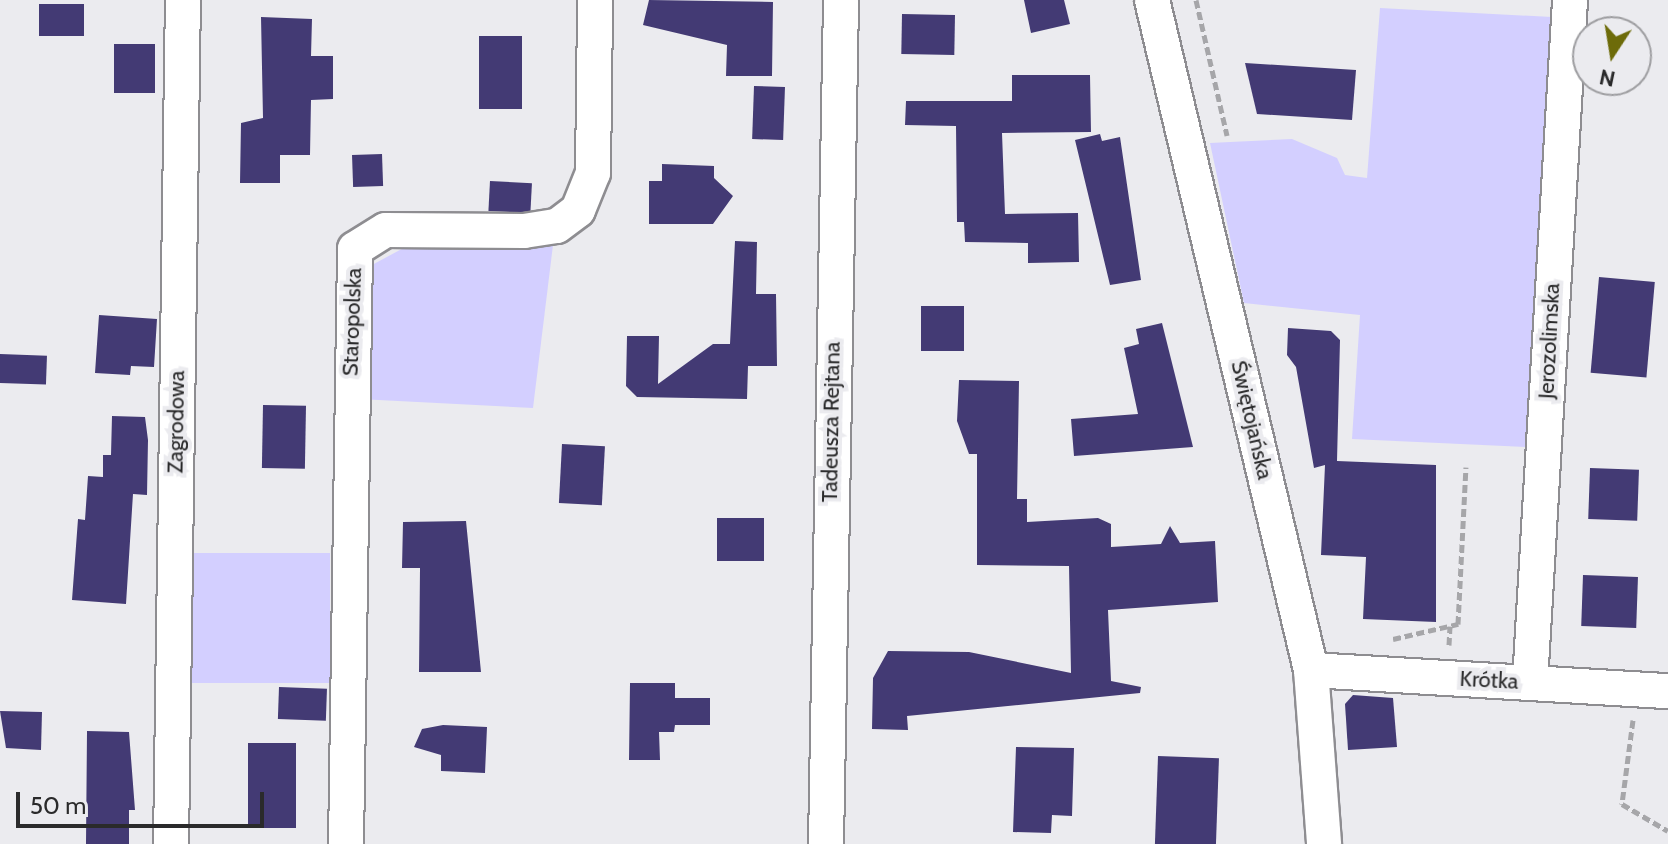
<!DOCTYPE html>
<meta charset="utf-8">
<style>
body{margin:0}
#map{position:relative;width:1668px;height:844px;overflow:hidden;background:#ebebef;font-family:Cabin,sans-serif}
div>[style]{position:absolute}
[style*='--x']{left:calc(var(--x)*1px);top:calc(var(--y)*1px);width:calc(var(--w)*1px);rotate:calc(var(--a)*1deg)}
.green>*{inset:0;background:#d3cfff;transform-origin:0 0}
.building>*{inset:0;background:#433a74;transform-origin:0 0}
.path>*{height:5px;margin-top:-2.5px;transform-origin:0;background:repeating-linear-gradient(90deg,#a6a6a9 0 8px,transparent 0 12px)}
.roads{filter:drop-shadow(2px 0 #8e8d91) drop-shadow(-2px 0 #8e8d91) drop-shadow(0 2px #8e8d91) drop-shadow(0 -2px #8e8d91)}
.street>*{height:34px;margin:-17px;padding:0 17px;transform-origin:17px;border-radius:17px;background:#fff}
span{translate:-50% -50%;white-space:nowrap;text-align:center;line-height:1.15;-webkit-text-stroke:8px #ebebef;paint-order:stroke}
.street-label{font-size:22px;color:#2a2a2b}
.north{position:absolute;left:1572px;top:16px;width:80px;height:80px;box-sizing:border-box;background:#ebebef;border:2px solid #9e9ea1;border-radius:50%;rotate:192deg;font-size:22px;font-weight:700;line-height:32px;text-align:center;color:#2a2a2b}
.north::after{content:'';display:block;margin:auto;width:28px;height:36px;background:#6d6b09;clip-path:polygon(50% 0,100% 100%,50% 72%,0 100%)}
.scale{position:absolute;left:16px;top:792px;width:248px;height:36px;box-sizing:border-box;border:4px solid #2a2a2b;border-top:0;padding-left:10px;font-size:24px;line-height:28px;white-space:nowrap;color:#2a2a2b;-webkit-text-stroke:6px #ebebef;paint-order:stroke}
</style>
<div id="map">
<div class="green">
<i style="clip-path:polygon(1380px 8px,1552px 17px,1527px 447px,1352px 439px,1360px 315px,1244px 303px,1210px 143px,1292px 139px,1337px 158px,1345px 175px,1367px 178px)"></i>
<i style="clip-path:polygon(411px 244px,553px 245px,533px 408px,359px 399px,365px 284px,372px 265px)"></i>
<i style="left:188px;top:553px;width:142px;height:130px"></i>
</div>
<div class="building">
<i style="clip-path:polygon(649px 0,773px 2px,772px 76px,726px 76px,727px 45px,643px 25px)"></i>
<i style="clip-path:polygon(1024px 0,1064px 0,1070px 24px,1031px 33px)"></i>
<i style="left:39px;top:4px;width:45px;height:32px"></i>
<i style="left:902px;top:14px;width:53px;height:40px;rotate:1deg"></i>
<i style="clip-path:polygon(261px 17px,312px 19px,311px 56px,333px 56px,333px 99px,311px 100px,310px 155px,280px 155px,280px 183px,240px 183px,241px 123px,263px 118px)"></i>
<i style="left:479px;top:36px;width:43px;height:73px"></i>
<i style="left:114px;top:44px;width:41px;height:49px"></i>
<i style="clip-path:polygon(1245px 63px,1356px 70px,1352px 120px,1257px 114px)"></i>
<i style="clip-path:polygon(1012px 75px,1090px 75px,1091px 132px,1002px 133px,1005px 214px,1078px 213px,1079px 262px,1028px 263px,1028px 243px,965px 242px,964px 222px,957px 222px,956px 126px,905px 125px,906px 101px,1012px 101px)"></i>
<i style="left:754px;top:86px;width:31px;height:53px;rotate:2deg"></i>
<i style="clip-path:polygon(1100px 134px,1102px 141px,1120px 137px,1141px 280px,1110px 285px,1075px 140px)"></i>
<i style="left:382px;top:154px;width:32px;height:30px;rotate:88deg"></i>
<i style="clip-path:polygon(662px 164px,714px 166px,714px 178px,733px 196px,713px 224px,649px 224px,649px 181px,662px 181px)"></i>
<i style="left:490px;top:181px;width:42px;height:30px;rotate:3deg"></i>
<i style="clip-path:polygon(735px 241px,757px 242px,756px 294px,776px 294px,777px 366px,748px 366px,747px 399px,637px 397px,626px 386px,627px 336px,659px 336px,658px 384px,713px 344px,730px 344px)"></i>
<i style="left:1599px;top:277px;width:56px;height:96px;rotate:5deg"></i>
<i style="left:921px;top:306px;width:43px;height:45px"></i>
<i style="clip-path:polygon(99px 315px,157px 319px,154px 367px,131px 366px,130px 375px,95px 373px)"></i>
<i style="clip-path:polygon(1162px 323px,1193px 447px,1074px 456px,1071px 419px,1138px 414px,1124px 348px,1139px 344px,1136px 329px)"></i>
<i style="clip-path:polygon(1288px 328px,1331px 331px,1340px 340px,1337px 461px,1436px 465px,1436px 622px,1363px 619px,1366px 557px,1321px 555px,1325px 465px,1314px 468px,1296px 367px,1287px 355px)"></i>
<i style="left:0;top:354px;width:47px;height:29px;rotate:2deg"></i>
<i style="clip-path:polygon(959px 380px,1019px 381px,1017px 499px,1027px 499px,1027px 522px,1098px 518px,1111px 524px,1111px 547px,1161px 544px,1170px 526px,1180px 543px,1215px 541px,1218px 602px,1108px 610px,1111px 681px,1141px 687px,1140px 693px,907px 716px,908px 730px,872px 729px,873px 678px,888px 651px,969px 652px,1071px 673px,1069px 566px,977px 565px,977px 454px,969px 454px,957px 421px)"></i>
<i style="left:263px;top:405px;width:43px;height:63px;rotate:1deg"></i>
<i style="clip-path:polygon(112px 416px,145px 417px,148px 440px,147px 495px,133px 494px,126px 604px,72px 600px,78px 519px,85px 520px,88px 476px,103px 477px,103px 455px,111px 455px)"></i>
<i style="left:562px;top:444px;width:43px;height:59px;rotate:3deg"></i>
<i style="left:1590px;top:468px;width:49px;height:51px;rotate:2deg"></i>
<i style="left:717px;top:518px;width:47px;height:43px"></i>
<i style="clip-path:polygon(466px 521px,481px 672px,419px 672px,420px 568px,402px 568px,403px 522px)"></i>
<i style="left:1583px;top:575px;width:55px;height:51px;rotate:2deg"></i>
<i style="clip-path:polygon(630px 683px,675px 683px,675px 698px,710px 698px,710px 725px,675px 725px,674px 732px,659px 732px,660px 760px,629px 760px)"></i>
<i style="left:279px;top:687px;width:48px;height:32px;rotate:2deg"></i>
<i style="clip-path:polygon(1353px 695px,1393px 698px,1397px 747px,1348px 750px,1345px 704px)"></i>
<i style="clip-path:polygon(0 711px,42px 712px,41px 750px,6px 748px)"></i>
<i style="clip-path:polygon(443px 725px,487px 727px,485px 773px,441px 771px,441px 755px,414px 747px,422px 729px)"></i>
<i style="clip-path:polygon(87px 731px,129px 732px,135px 810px,129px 810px,129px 844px,86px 844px)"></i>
<i style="left:248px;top:743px;width:48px;height:85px"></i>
<i style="clip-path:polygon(1016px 747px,1074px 748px,1072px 816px,1052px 815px,1051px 833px,1013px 832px)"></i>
<i style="left:1158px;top:756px;width:61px;height:88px;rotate:2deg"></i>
</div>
<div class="path">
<i style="--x:1196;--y:0;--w:139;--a:77.1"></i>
<i style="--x:1393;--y:639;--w:67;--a:-13"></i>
<i style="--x:1458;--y:624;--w:157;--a:-87.1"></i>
<i style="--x:1449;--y:645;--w:19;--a:-87"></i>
<i style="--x:1633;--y:720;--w:85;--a:97.5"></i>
<i style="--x:1622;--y:804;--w:53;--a:30.4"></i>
</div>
<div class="roads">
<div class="street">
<i style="--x:1152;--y:0;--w:689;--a:76.65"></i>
<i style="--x:1311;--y:670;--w:174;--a:85.7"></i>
<i style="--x:1311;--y:670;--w:358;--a:3.4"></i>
<i style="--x:1530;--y:682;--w:683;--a:-86.64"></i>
<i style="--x:171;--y:844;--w:844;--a:-89.19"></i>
<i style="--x:346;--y:844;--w:595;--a:-89.13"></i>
<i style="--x:355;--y:249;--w:36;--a:-32"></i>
<i style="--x:386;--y:230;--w:138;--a:0.4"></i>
<i style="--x:524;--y:231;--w:33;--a:-9"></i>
<i style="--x:557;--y:226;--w:26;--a:-37"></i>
<i style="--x:578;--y:210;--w:40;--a:-68"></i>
<i style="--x:593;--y:173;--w:173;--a:-89.3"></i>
<i style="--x:826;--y:844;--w:844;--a:-88.98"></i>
</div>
</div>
<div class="street-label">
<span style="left:352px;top:322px;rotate:-88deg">Staropolska</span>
<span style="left:1549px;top:341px;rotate:-87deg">Jerozolimska</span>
<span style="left:1252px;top:420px;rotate:77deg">Świętojańska</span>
<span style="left:176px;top:422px;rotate:-89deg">Zagrodowa</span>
<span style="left:831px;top:422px;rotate:-89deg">Tadeusza Rejtana</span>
<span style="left:1489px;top:680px;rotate:3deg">Krótka</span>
</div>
<div class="north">N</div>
<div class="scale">50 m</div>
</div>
